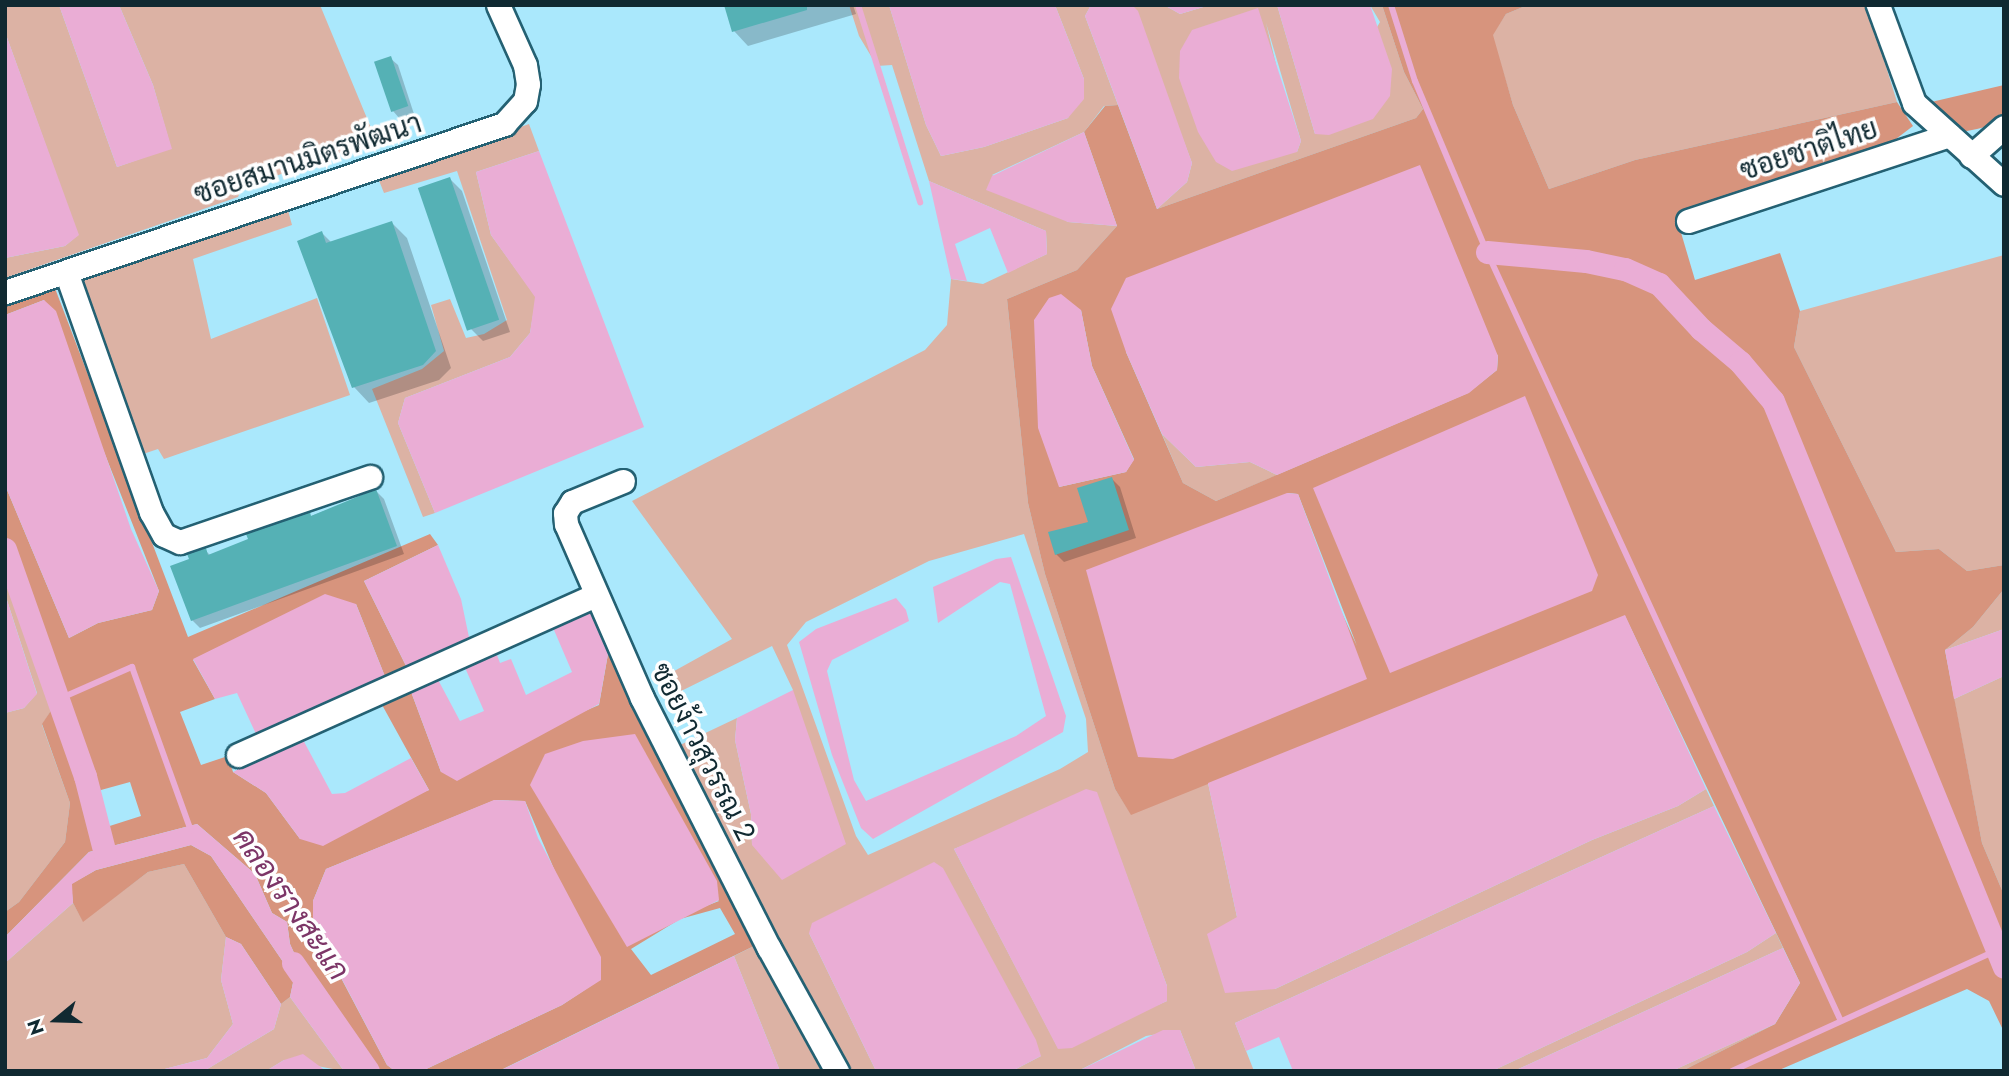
<!DOCTYPE html>
<meta charset="utf-8">
<style>
body{margin:0}
#map{position:relative;width:2009px;height:1076px;overflow:hidden;background:#aae8fc;font-family:Jost,Sarabun,sans-serif}
div>[style]{position:absolute}
[style*='--x']{left:calc(var(--x)*1px);top:calc(var(--y)*1px);width:calc(var(--w)*1px);rotate:calc(var(--a)*1deg)}
.green>*{inset:0;background:#dcb2a4}
.forest>*{inset:0;background:#d7947d}
.water>*{inset:0;background:#eaadd5}
.shadow>*{inset:0;background:#0003}
.stream>*{height:6px;margin:-3px;padding:0 3px;transform-origin:3px;border-radius:3px;background:#eaadd5}
.canal>*{height:23px;margin:-11.5px;padding:0 11.5px;transform-origin:11.5px;border-radius:11.5px;background:#eaadd5}
.building>*{inset:0;background:#55b1b5;transform-origin:0 0}
.roads{filter:drop-shadow(2px 0 #246173) drop-shadow(-2px 0 #246173) drop-shadow(0 2px #246173) drop-shadow(0 -2px #246173)}
.minor>*{height:23px;margin:-11.5px;padding:0 11.5px;transform-origin:11.5px;border-radius:11.5px;background:#fff}
span{translate:-50% -50%;white-space:nowrap;text-align:center;line-height:1.15;-webkit-text-stroke:7px #fefefe;paint-order:stroke}
.street-label{font-size:28px;color:#102931}
.water-label{font-size:30px;color:#7c3567;font-style:italic}
.frame{position:absolute;inset:0;border:7px solid #102931;pointer-events:none}
.north{position:absolute;left:21px;top:985px;width:70px;height:70px;-webkit-text-stroke:5px #fefefe;paint-order:stroke;rotate:251deg;font-size:19px;font-weight:700;line-height:28px;text-align:center;color:#102931}
.north::after{content:'';display:block;margin:auto;width:24px;height:32px;background:#102931;clip-path:polygon(50% 0,100% 100%,50% 72%,0 100%)}
</style>
<div id="map">
<div class="green">
<i style="clip-path:polygon(5px 5px,59px 5px,117px 167px,171px 148px,153px 85px,119px 5px,320px 5px,376px 140px,242px 188px,238px 197px,5px 278px,5px 258px,65px 246px,78px 235px,5px 32px)"></i>
<i style="clip-path:polygon(evenodd,849px 5px,889px 5px,926px 125px,941px 156px,984px 147px,1068px 118px,1084px 79px,1055px 5px,1091px 5px,1085px 16px,1118px 105px,1104px 106px,1084px 132px,992px 175px,1068px 222px,1117px 226px,1077px 270px,1007px 299px,1028px 503px,1045px 574px,1115px 789px,1131px 814px,1208px 783px,1237px 917px,1275px 989px,1592px 840px,1678px 806px,1706px 789px,1714px 806px,1235px 1023px,1254px 1071px,1196px 1071px,1180px 1030px,1146px 1036px,1078px 1071px,1012px 1071px,1041px 1056px,809px 933px,876px 1071px,848px 1071px,751px 897px,678px 746px,737px 718px,735px 740px,751px 814px,752px 845px,793px 690px,772px 646px,667px 698px,658px 680px,732px 639px,632px 501px,925px 350px,947px 325px,951px 279px,983px 284px,1047px 254px,1046px 231px,929px 181px,892px 65px,877px 66px,859px 36px,849px 5px,1024px 534px,1086px 719px,1088px 752px,1060px 769px,868px 855px,856px 836px,787px 645px,806px 622px,929px 561px,1024px 534px,849px 5px,1096px 792px,1167px 986px,1167px 1001px,1058px 1048px,954px 849px,1096px 792px)"></i>
<i style="clip-path:polygon(evenodd,1132px 5px,1164px 5px,1180px 14px,1210px 5px,1277px 5px,1315px 134px,1380px 22px,1370px 5px,1382px 5px,1404px 72px,1423px 109px,1416px 118px,1157px 209px,1187px 182px,1192px 163px,1132px 5px,1266px 23px,1301px 141px,1297px 152px,1266px 23px)"></i>
<i style="clip-path:polygon(1528px 5px,1867px 5px,1897px 102px,1635px 160px,1549px 189px,1513px 105px,1492px 35px,1506px 14px)"></i>
<i style="clip-path:polygon(529px 124px,539px 151px,476px 172px,491px 235px,536px 297px,530px 333px,510px 357px,405px 398px,398px 423px,435px 513px,423px 517px,372px 389px,422px 369px,444px 351px,431px 305px,450px 299px,466px 338px,484px 334px,507px 320px,457px 171px,384px 193px,378px 178px)"></i>
<i style="clip-path:polygon(286px 203px,292px 225px,193px 259px,211px 339px,317px 298px,350px 395px,164px 459px,158px 449px,140px 455px,78px 273px)"></i>
<i style="clip-path:polygon(2004px 255px,2004px 565px,1967px 571px,1939px 549px,1896px 552px,1794px 347px,1800px 311px)"></i>
<i style="clip-path:polygon(1162px 434px,1196px 467px,1250px 462px,1277px 475px,1216px 501px,1183px 483px)"></i>
<i style="clip-path:polygon(5px 567px,54px 706px,42px 725px,70px 803px,65px 842px,19px 902px,5px 912px,5px 713px,24px 708px,37px 693px,5px 594px)"></i>
<i style="clip-path:polygon(2004px 589px,2004px 629px,1945px 650px,1973px 627px)"></i>
<i style="clip-path:polygon(2004px 676px,2004px 895px,1982px 843px,1954px 699px)"></i>
<i style="clip-path:polygon(184px 864px,226px 937px,221px 980px,233px 1024px,207px 1058px,157px 1071px,5px 1071px,5px 963px,73px 903px,83px 921px,148px 872px)"></i>
<i style="clip-path:polygon(1776px 933px,1783px 948px,1514px 1071px,1492px 1071px,1747px 952px)"></i>
<i style="clip-path:polygon(758px 944px,829px 1071px,780px 1071px,734px 956px)"></i>
<i style="clip-path:polygon(290px 997px,344px 1071px,284px 1060px,266px 1071px,204px 1071px,274px 1029px,281px 1004px)"></i>
<i style="clip-path:polygon(1775px 1024px,1682px 1071px,1672px 1071px)"></i>
</div>
<div class="forest">
<i style="clip-path:polygon(evenodd,1382px 5px,1528px 5px,1506px 14px,1493px 35px,1513px 105px,1549px 189px,1635px 160px,1897px 102px,1913px 126px,1892px 142px,1686px 209px,1677px 219px,1695px 280px,1780px 253px,1800px 311px,1794px 347px,1896px 552px,1939px 549px,1967px 571px,2004px 565px,2004px 589px,1973px 627px,1945px 650px,1982px 843px,2004px 895px,2004px 1032px,1989px 1001px,1967px 989px,1777px 1071px,1682px 1071px,1775px 1024px,1800px 983px,1625px 616px,1131px 815px,1115px 789px,1045px 574px,1028px 503px,1007px 299px,1077px 270px,1117px 226px,1084px 132px,1105px 106px,1118px 105px,1157px 209px,1416px 118px,1423px 109px,1404px 72px,1382px 5px,1081px 310px,1092px 366px,1134px 459px,1126px 472px,1059px 487px,1081px 310px,1382px 5px,1492px 347px,1498px 356px,1497px 370px,1468px 393px,1216px 501px,1183px 483px,1126px 352px,1492px 347px,1382px 5px,1287px 493px,1298px 494px,1357px 646px,1287px 493px)"></i>
<i style="clip-path:polygon(2004px 85px,2004px 122px,1977px 129px,1957px 133px,1927px 103px)"></i>
<i style="clip-path:polygon(evenodd,53px 283px,188px 637px,430px 534px,438px 545px,364px 581px,409px 672px,386px 679px,356px 604px,193px 660px,215px 699px,180px 712px,201px 765px,228px 756px,233px 772px,266px 793px,300px 839px,429px 790px,381px 703px,410px 689px,441px 772px,599px 705px,608px 654px,665px 756px,758px 944px,499px 1071px,422px 1071px,562px 1005px,601px 979px,525px 801px,495px 800px,326px 869px,313px 901px,313px 925px,387px 1065px,395px 1071px,358px 1071px,322px 1014px,290px 944px,287px 922px,272px 913px,255px 874px,197px 824px,89px 852px,5px 937px,5px 912px,19px 902px,65px 842px,70px 803px,42px 724px,54px 706px,5px 567px,5px 485px,69px 638px,98px 623px,152px 610px,159px 591px,44px 300px,5px 315px,5px 299px,53px 283px,545px 754px,719px 901px,701px 908px,545px 754px,53px 283px,130px 782px,141px 816px,94px 831px,101px 790px,130px 782px,53px 283px,720px 908px,735px 934px,651px 975px,631px 949px,680px 919px,720px 908px)"></i>
<i style="clip-path:polygon(191px 845px,211px 856px,294px 978px,290px 997px,281px 1004px,241px 944px,226px 937px,184px 864px,148px 872px,83px 922px,73px 903px,71px 884px,96px 870px)"></i>
</div>
<div class="water">
<i style="clip-path:polygon(59px 5px,119px 5px,153px 85px,172px 149px,117px 167px)"></i>
<i style="clip-path:polygon(889px 5px,1055px 5px,1084px 79px,1084px 99px,1068px 118px,984px 147px,941px 156px,926px 125px)"></i>
<i style="clip-path:polygon(1091px 5px,1132px 5px,1138px 11px,1192px 163px,1187px 182px,1157px 209px,1085px 16px)"></i>
<i style="clip-path:polygon(1164px 5px,1210px 5px,1180px 14px)"></i>
<i style="clip-path:polygon(1277px 5px,1370px 5px,1392px 69px,1390px 96px,1373px 119px,1329px 135px,1315px 134px)"></i>
<i style="clip-path:polygon(1258px 8px,1301px 141px,1297px 152px,1232px 171px,1216px 162px,1198px 132px,1179px 78px,1180px 51px,1192px 30px)"></i>
<i style="clip-path:polygon(5px 32px,79px 235px,65px 246px,5px 258px)"></i>
<i style="clip-path:polygon(1084px 132px,1117px 226px,1068px 222px,986px 190px,992px 176px)"></i>
<i style="clip-path:polygon(539px 151px,644px 427px,435px 513px,398px 423px,405px 398px,510px 357px,530px 333px,535px 297px,491px 235px,476px 172px)"></i>
<i style="clip-path:polygon(1420px 165px,1498px 356px,1497px 370px,1469px 393px,1277px 475px,1250px 462px,1196px 467px,1162px 434px,1126px 352px,1111px 309px,1126px 278px)"></i>
<i style="clip-path:polygon(929px 181px,1046px 231px,1047px 254px,1008px 273px,990px 228px,955px 244px,967px 281px,951px 279px)"></i>
<i style="clip-path:polygon(1061px 294px,1081px 310px,1092px 366px,1134px 460px,1126px 472px,1059px 487px,1038px 428px,1034px 320px,1049px 298px)"></i>
<i style="clip-path:polygon(44px 300px,56px 311px,131px 529px,159px 591px,152px 610px,98px 623px,69px 638px,5px 485px,5px 315px)"></i>
<i style="clip-path:polygon(1525px 396px,1598px 575px,1592px 591px,1390px 673px,1313px 488px)"></i>
<i style="clip-path:polygon(1287px 493px,1298px 494px,1367px 679px,1173px 759px,1138px 757px,1086px 570px)"></i>
<i style="clip-path:polygon(438px 545px,461px 599px,470px 642px,409px 672px,364px 581px)"></i>
<i style="clip-path:polygon(1011px 557px,1066px 716px,1063px 732px,873px 839px,861px 828px,832px 755px,799px 642px,816px 629px,896px 598px,906px 610px,909px 621px,832px 660px,827px 671px,854px 780px,866px 801px,1016px 736px,1046px 716px,1010px 584px,1000px 582px,938px 623px,933px 587px,996px 559px)"></i>
<i style="clip-path:polygon(5px 594px,37px 694px,24px 708px,5px 713px)"></i>
<i style="clip-path:polygon(325px 594px,356px 604px,386px 679px,256px 734px,237px 693px,215px 699px,193px 659px)"></i>
<i style="clip-path:polygon(587px 609px,598px 617px,608px 654px,599px 704px,457px 781px,441px 772px,410px 689px,435px 674px,460px 721px,484px 711px,463px 663px,494px 647px,500px 663px,511px 659px,526px 695px,572px 672px,551px 623px)"></i>
<i style="clip-path:polygon(1625px 615px,1706px 789px,1678px 806px,1592px 840px,1275px 989px,1225px 993px,1207px 934px,1237px 917px,1208px 783px)"></i>
<i style="clip-path:polygon(2004px 629px,2004px 676px,1954px 699px,1945px 650px)"></i>
<i style="clip-path:polygon(793px 690px,846px 844px,782px 880px,752px 845px,751px 814px,735px 740px,737px 718px)"></i>
<i style="clip-path:polygon(635px 734px,717px 881px,719px 900px,627px 947px,530px 785px,545px 754px,583px 741px)"></i>
<i style="clip-path:polygon(301px 736px,332px 794px,345px 793px,411px 758px,429px 790px,323px 846px,300px 839px,266px 793px,233px 772px)"></i>
<i style="clip-path:polygon(1086px 789px,1097px 792px,1167px 986px,1167px 1001px,1072px 1048px,1058px 1049px,954px 849px)"></i>
<i style="clip-path:polygon(494px 800px,525px 801px,538px 838px,601px 957px,601px 980px,562px 1005px,422px 1071px,395px 1071px,387px 1065px,313px 924px,313px 901px,326px 869px)"></i>
<i style="clip-path:polygon(1714px 806px,1776px 933px,1747px 952px,1492px 1071px,1293px 1071px,1279px 1037px,1246px 1051px,1235px 1023px)"></i>
<i style="clip-path:polygon(197px 824px,255px 874px,272px 913px,287px 922px,290px 944px,322px 1014px,358px 1071px,344px 1071px,290px 997px,294px 978px,211px 856px,191px 845px,96px 870px,72px 884px,73px 903px,5px 963px,5px 937px,89px 852px)"></i>
<i style="clip-path:polygon(934px 862px,943px 868px,1036px 1040px,1041px 1056px,1012px 1071px,876px 1071px,809px 933px,812px 923px)"></i>
<i style="clip-path:polygon(226px 937px,241px 944px,281px 1004px,274px 1029px,204px 1071px,157px 1071px,207px 1058px,233px 1024px,221px 980px)"></i>
<i style="clip-path:polygon(1783px 948px,1800px 983px,1775px 1024px,1672px 1071px,1514px 1071px)"></i>
<i style="clip-path:polygon(734px 956px,780px 1071px,499px 1071px,522px 1060px)"></i>
<i style="clip-path:polygon(1163px 1030px,1180px 1030px,1196px 1071px,1078px 1071px)"></i>
<i style="clip-path:polygon(303px 1054px,326px 1071px,266px 1071px,284px 1060px)"></i>
</div>
<div class="shadow">
<i style="clip-path:polygon(726px 5px,853px 5px,856px 14px,748px 46px,734px 31px)"></i>
<i style="clip-path:polygon(390px 58px,398px 65px,414px 114px,400px 119px,393px 111px)"></i>
<i style="clip-path:polygon(450px 179px,462px 191px,510px 332px,483px 341px,471px 329px)"></i>
<i style="clip-path:polygon(392px 223px,407px 238px,451px 368px,439px 380px,369px 403px,354px 387px,322px 233px,332px 243px)"></i>
<i style="clip-path:polygon(1112px 479px,1120px 487px,1136px 538px,1064px 562px,1056px 554px,1090px 523px)"></i>
<i style="clip-path:polygon(376px 491px,384px 499px,404px 554px,200px 628px,192px 620px,192px 560px,205px 550px,210px 555px)"></i>
</div>
<div class="stream">
<i style="--x:858;--y:5;--w:207;--a:72.5"></i>
<i style="--x:1391;--y:5;--w:80;--a:72.5"></i>
<i style="--x:1415;--y:81;--w:186;--a:67.2"></i>
<i style="--x:1487;--y:252;--w:844;--a:65.29"></i>
<i style="--x:59;--y:699;--w:80;--a:-23.7"></i>
<i style="--x:132;--y:667;--w:174;--a:70.2"></i>
<i style="--x:1732;--y:1071;--w:291;--a:-24.5"></i>
</div>
<div class="canal">
<i style="--x:1487;--y:252;--w:99;--a:5.2"></i>
<i style="--x:1586;--y:261;--w:40;--a:12"></i>
<i style="--x:1625;--y:269;--w:37;--a:24"></i>
<i style="--x:1659;--y:284;--w:62;--a:47"></i>
<i style="--x:1701;--y:329;--w:51;--a:40.2"></i>
<i style="--x:1740;--y:362;--w:51;--a:49.8"></i>
<i style="--x:1773;--y:401;--w:611;--a:67.8"></i>
<i style="--x:5;--y:549;--w:241;--a:70.6"></i>
<i style="--x:85;--y:776;--w:81;--a:75.6"></i>
<i style="--x:293;--y:963;--w:131;--a:55.2"></i>
</div>
<div class="building">
<i style="clip-path:polygon(724px 5px,807px 5px,807px 10px,732px 32px)"></i>
<i style="left:391px;top:56px;width:53px;height:18px;rotate:71deg"></i>
<i style="left:450px;top:177px;width:151px;height:34px;rotate:71deg"></i>
<i style="clip-path:polygon(392px 221px,436px 351px,423px 365px,352px 388px,297px 241px,322px 231px,326px 243px)"></i>
<i style="clip-path:polygon(1112px 477px,1129px 530px,1055px 555px,1048px 532px,1088px 522px,1077px 488px)"></i>
<i style="clip-path:polygon(376px 489px,397px 546px,191px 621px,170px 566px,189px 559px,187px 554px,206px 548px,208px 555px,248px 539px,246px 534px,310px 512px,311px 516px)"></i>
</div>
<div class="roads">
<div class="minor">
<i style="--x:1878;--y:5;--w:104;--a:69.8"></i>
<i style="--x:1914;--y:103;--w:121;--a:42"></i>
<i style="--x:1971;--y:156;--w:44;--a:-41.3"></i>
<i style="--x:1688;--y:221;--w:275;--a:-18.2"></i>
<i style="--x:66;--y:272;--w:255;--a:70.5"></i>
<i style="--x:151;--y:512;--w:26;--a:61"></i>
<i style="--x:164;--y:535;--w:17;--a:24"></i>
<i style="--x:180;--y:542;--w:201;--a:-18.9"></i>
<i style="--x:5;--y:292;--w:527;--a:-18.61"></i>
<i style="--x:504;--y:124;--w:31;--a:-48"></i>
<i style="--x:525;--y:101;--w:17;--a:-80"></i>
<i style="--x:528;--y:84;--w:19;--a:-99"></i>
<i style="--x:525;--y:65;--w:66;--a:-114.2"></i>
<i style="--x:623;--y:481;--w:55;--a:157.6"></i>
<i style="--x:572;--y:502;--w:13;--a:122"></i>
<i style="--x:565;--y:513;--w:11;--a:85"></i>
<i style="--x:566;--y:524;--w:190;--a:66.4"></i>
<i style="--x:642;--y:698;--w:280;--a:63.1"></i>
<i style="--x:769;--y:948;--w:141;--a:61.1"></i>
<i style="--x:238;--y:755;--w:390;--a:-24.1"></i>
</div>
</div>
<div class="street-label">
<span style="left:1809px;top:150px;rotate:-18deg">ซอยชาติไทย</span>
<span style="left:308px;top:159px;rotate:-18deg">ซอยสมานมิตรพัฒนา</span>
<span style="left:703px;top:752px;rotate:63deg">ซอยง้าวสุวรรณ 2</span>
</div>
<div class="water-label">
<span style="left:291px;top:904px;rotate:55deg">คลองรางสะแก</span>
</div>
<div class="frame"></div>
<div class="north">N</div>
</div>
